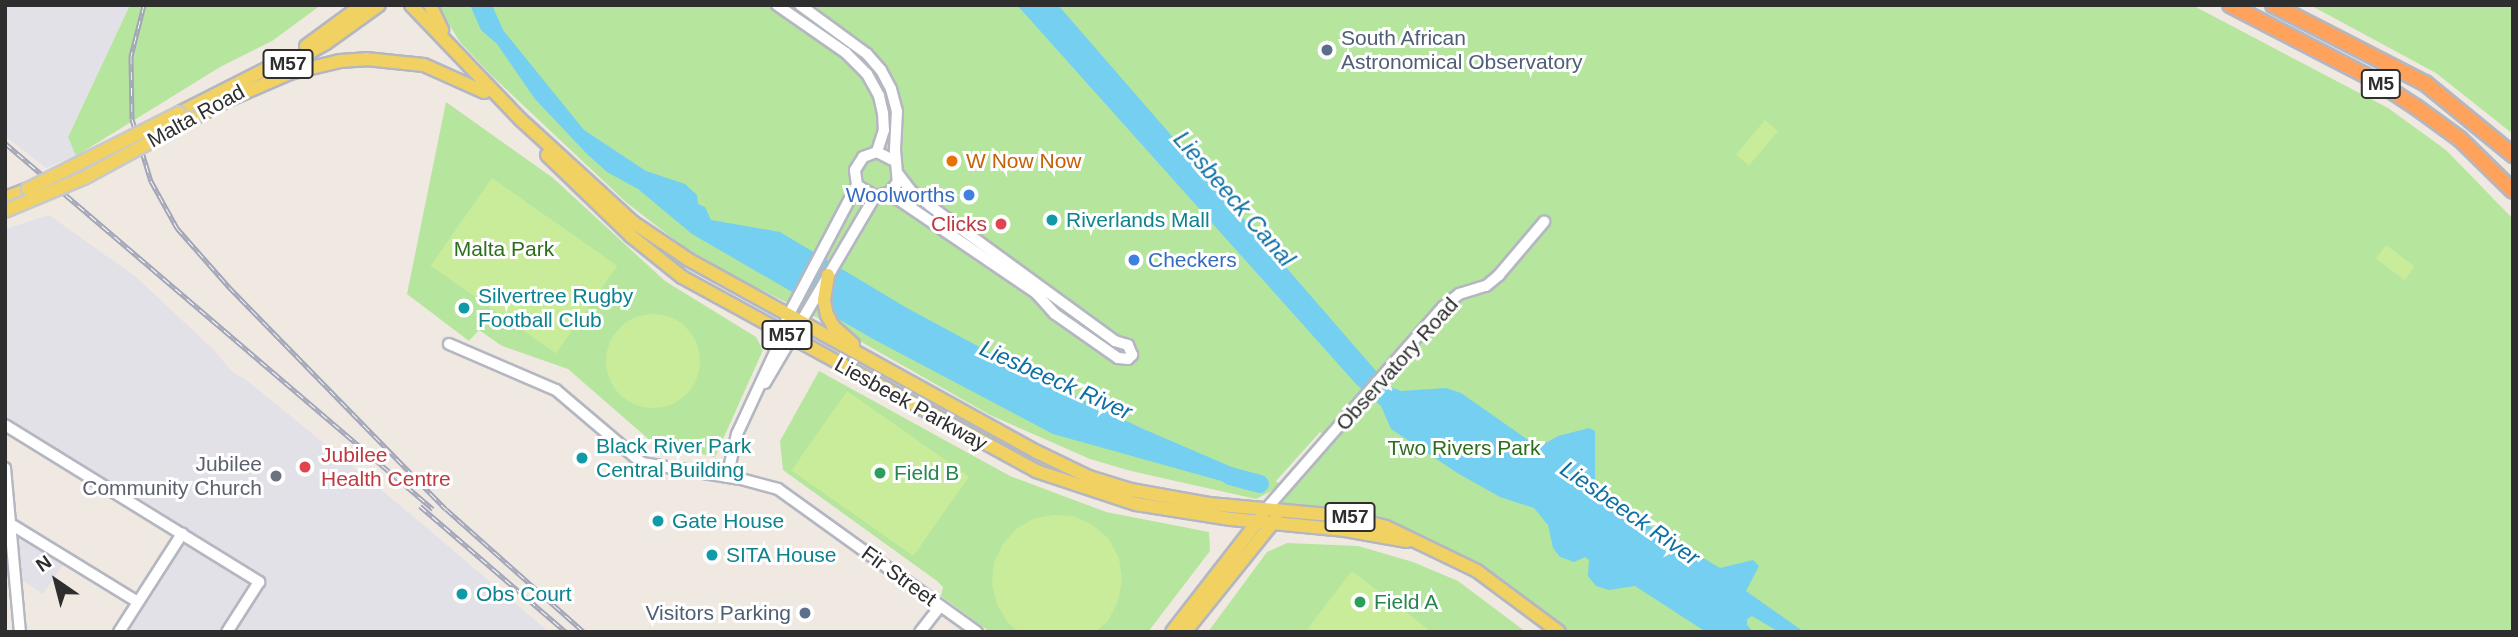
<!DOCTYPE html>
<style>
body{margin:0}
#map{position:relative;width:2518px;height:637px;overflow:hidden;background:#efe9e1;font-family:Helvetica,sans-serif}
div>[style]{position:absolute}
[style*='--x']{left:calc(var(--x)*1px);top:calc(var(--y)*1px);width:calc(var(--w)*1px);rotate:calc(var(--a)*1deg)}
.industrial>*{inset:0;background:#e3e1e8}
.green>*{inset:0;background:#b6e59e}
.pitch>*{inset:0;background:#c9ec9a;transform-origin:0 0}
.round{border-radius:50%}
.water>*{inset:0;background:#75cff0}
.river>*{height:18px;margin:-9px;padding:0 9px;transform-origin:9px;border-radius:9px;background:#75cff0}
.roads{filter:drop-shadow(2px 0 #b4b7c1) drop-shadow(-2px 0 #b4b7c1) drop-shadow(0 2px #b4b7c1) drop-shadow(0 -2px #b4b7c1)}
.minor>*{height:10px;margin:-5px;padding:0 5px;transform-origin:5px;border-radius:5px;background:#fff}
.major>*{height:12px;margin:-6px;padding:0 6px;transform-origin:6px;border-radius:6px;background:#f2d163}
.highway>*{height:14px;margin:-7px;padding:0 7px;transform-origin:7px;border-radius:7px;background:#ffa35c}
.rail>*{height:5px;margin-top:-2.5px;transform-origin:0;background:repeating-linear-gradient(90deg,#fff 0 8px,#a3a6b8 0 16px);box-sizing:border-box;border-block:2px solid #a3a6b8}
.bridges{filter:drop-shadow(2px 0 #c9c9c9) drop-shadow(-2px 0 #c9c9c9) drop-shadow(0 2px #c9c9c9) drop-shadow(0 -2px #c9c9c9)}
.major-bridge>*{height:12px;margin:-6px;padding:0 6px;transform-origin:6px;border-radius:6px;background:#f2d163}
.dots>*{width:19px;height:19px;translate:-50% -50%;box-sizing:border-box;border:4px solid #fff;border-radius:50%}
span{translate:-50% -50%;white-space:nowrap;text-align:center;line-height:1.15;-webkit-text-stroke:6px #fff;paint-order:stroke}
.shield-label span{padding:2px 5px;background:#fff;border:2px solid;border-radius:5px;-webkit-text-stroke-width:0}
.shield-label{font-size:19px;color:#2e2e2e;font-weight:700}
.service-label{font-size:21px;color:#4e5e75}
.left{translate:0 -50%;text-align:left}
.right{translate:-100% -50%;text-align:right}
.street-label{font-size:21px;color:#2e2e2e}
.food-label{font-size:21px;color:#c56008}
.shop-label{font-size:21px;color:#366cbe}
.culture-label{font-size:21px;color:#0d838f}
.health-label{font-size:21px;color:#be3a42}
.park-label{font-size:21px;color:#2c6e1b}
.worship-label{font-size:21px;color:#5b616d}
.leisure-label{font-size:21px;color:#27864d}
.water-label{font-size:23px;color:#0d6fa3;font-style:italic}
.frame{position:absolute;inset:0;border:7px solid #2e2e2e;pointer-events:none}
.north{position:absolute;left:21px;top:546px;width:70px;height:70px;-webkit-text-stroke:5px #fff;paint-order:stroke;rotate:325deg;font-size:19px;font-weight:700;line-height:28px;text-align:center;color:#2e2e2e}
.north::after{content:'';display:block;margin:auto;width:24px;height:32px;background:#2e2e2e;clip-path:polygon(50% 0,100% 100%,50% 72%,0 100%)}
</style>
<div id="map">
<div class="industrial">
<i style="clip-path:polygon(5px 5px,130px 5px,68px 136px,76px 156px,46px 168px,5px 136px)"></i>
<i style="clip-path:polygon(49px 215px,136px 277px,216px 352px,232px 372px,245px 379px,395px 501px,549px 632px,119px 632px,181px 534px,5px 425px,5px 229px)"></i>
<i style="clip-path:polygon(5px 523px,68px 557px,43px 594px,15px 576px,14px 565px,5px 565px)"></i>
</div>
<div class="green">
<i style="clip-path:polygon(130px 5px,321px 5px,272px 41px,220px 67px,76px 156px,68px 137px)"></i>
<i style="clip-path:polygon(437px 5px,2192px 5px,2388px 108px,2446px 150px,2513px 219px,2513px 632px,1559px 632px,1501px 587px,1400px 532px,1281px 509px,1287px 488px,1328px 440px,1320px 432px,1276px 481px,1281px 486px,1256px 499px,1131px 471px,1090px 459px,990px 415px,828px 323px,731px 275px,680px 244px,627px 203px,490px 74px,460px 42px)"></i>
<i style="clip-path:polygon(2310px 5px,2513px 5px,2513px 134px,2436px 73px)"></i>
<i style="clip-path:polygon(446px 102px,553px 178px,665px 281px,756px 337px,763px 350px,715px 457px,653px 443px,568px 369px,502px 346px,479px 330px,469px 341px,407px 294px)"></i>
<i style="clip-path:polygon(819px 371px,1010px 476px,1106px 512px,1209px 532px,1210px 551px,1148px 632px,990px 632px,941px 596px,943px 587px,937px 581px,783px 470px,780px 441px)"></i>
<i style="clip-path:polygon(1287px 543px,1358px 546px,1413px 562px,1458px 581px,1526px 632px,1208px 632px,1267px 552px)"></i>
</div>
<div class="pitch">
<i style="left:1765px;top:120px;width:17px;height:45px;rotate:40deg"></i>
<i style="left:492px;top:178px;width:153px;height:107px;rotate:35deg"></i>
<i style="left:2386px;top:245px;width:36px;height:17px;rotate:37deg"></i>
<i class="round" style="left:606px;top:314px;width:94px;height:94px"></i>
<i style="left:847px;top:391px;width:149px;height:97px;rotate:35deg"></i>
<i style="clip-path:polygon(1053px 515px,1073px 516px,1091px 524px,1108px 538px,1119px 558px,1122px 579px,1118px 601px,1108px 621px,1095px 632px,1019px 632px,1009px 624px,997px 605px,992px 584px,994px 562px,1003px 544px,1016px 529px,1033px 519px)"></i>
<i style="clip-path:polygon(1352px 571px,1432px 632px,1305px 632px)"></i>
</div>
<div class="water">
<i style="clip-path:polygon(470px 5px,492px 5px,503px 30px,584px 130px,646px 171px,685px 184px,697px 195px,698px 204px,705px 207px,711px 220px,780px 232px,907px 308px,1028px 373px,1141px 428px,1248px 474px,1252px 482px,1243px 487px,1053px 434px,873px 339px,692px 234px,638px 189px,607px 172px,587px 154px,535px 99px,497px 44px,481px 30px)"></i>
<i style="clip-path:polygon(1017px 5px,1058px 5px,1390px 387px,1401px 391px,1446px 388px,1461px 393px,1534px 444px,1544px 444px,1558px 436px,1589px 428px,1595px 431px,1595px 479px,1601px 493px,1616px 506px,1720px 568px,1753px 560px,1759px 566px,1746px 591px,1804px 632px,1779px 632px,1752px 616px,1747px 619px,1747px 625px,1753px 632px,1706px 632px,1635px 586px,1609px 590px,1596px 586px,1588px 576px,1589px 560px,1585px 557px,1574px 562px,1560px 557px,1553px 548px,1548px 525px,1534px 508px,1500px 497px,1459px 474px,1391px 429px,1381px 406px,1356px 384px)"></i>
</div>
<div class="river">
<i style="--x:1230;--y:476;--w:31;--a:15"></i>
</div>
<div class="roads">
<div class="minor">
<i style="--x:777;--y:5;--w:84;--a:34.8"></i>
<i style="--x:846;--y:53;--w:30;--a:45"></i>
<i style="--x:867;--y:74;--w:25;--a:61"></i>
<i style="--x:879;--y:96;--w:17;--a:77"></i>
<i style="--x:883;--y:113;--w:17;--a:87"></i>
<i style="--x:884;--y:130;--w:23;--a:108"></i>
<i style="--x:800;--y:5;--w:83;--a:36.2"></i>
<i style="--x:867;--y:54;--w:21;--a:49"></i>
<i style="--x:881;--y:70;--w:21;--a:62"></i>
<i style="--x:891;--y:89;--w:23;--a:75"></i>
<i style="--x:897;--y:111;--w:39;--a:93"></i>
<i style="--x:895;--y:150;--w:32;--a:85"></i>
<i style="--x:898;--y:182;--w:14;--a:129"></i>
<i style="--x:889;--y:193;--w:14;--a:168"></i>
<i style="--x:875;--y:196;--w:21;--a:-149"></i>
<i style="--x:857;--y:185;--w:15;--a:-98"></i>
<i style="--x:855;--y:170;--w:15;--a:-58"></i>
<i style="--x:863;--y:157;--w:15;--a:-20"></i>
<i style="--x:877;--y:152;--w:20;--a:27"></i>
<i style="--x:889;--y:193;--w:178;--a:34.2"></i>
<i style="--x:1036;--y:293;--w:28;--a:48"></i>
<i style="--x:1055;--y:314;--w:77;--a:34.9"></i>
<i style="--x:1118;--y:358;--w:10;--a:6"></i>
<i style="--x:1128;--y:359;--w:6;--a:-45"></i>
<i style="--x:1132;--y:355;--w:11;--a:-112"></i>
<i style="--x:1128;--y:345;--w:14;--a:-163"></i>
<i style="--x:1115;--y:341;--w:210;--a:-143.9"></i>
<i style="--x:945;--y:217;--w:43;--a:-142.6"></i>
<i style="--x:911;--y:191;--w:20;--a:-127"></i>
<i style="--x:449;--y:344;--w:116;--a:23.3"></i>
<i style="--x:556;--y:390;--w:113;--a:40.3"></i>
<i style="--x:642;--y:463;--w:100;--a:9.2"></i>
<i style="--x:741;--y:479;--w:38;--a:15"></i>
<i style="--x:778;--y:489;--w:245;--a:35.7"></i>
<i style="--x:765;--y:383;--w:217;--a:-59.5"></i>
<i style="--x:5;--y:425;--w:299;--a:31.7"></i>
<i style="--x:259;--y:582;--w:59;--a:122.6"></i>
<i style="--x:5;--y:468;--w:165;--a:84.8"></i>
<i style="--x:727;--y:477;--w:44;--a:-76.9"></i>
<i style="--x:737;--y:434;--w:95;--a:-65.1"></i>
<i style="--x:777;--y:348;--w:34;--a:-71"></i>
<i style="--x:788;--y:316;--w:148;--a:-62.2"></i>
<i style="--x:1267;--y:508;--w:267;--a:-48.8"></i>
<i style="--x:1443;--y:307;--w:21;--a:-39"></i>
<i style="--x:1459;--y:294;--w:28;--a:-17"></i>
<i style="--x:1486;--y:286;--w:17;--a:-40"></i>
<i style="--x:1499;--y:275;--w:70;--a:-49.7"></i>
<i style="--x:9;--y:523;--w:151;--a:31.5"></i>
<i style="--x:119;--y:632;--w:117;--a:-57.3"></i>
<i style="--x:920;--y:632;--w:33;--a:-52"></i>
</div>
<div class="major">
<i style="--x:411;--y:5;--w:158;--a:46.3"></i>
<i style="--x:520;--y:119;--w:154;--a:42.4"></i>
<i style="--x:634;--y:223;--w:66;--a:33.9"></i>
<i style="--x:689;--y:260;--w:397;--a:28.9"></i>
<i style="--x:1037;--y:452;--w:58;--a:25.7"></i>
<i style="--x:1089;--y:477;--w:44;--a:17.2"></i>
<i style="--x:1131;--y:490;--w:79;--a:10.2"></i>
<i style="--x:1209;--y:504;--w:134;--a:5.2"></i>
<i style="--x:1342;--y:516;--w:45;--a:14"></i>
<i style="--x:1386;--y:527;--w:101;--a:25.8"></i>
<i style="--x:1477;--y:571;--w:102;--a:36.6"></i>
<i style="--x:430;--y:5;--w:28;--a:64"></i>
<i style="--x:306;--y:46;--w:69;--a:-36.2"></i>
<i style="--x:276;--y:71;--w:57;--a:-29.2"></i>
<i style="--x:326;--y:43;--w:65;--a:-35.6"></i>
<i style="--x:223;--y:102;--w:73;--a:-23.4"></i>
<i style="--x:290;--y:73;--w:51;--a:-13.5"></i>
<i style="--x:340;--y:61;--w:26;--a:-4"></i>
<i style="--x:366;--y:59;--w:58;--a:5.9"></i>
<i style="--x:424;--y:65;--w:66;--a:24.2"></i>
<i style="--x:179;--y:113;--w:115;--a:-26.8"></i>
<i style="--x:194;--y:118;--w:38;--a:-29"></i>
<i style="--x:547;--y:155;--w:117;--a:44"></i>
<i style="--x:631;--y:236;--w:65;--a:38.8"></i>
<i style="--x:682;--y:277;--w:404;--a:28.7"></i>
<i style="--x:1036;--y:471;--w:105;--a:18.3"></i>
<i style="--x:1136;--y:504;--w:96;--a:9"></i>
<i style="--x:1231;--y:519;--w:115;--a:5.5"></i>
<i style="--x:1345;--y:530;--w:63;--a:10.1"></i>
<i style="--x:5;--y:198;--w:25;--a:-21"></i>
<i style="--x:828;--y:275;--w:26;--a:99"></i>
<i style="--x:824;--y:301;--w:14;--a:78"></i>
<i style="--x:827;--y:315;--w:13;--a:61"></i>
<i style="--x:833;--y:326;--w:27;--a:42"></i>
<i style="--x:1172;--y:632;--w:147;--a:-52.2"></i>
<i style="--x:1185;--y:632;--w:145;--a:-51.2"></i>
</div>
<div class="highway">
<i style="--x:2230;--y:5;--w:161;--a:27.4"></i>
<i style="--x:2373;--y:79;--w:51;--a:33.1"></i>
<i style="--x:2416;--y:107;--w:54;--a:36"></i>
<i style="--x:2460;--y:139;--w:74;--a:44.5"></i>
<i style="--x:2273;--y:5;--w:171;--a:27.2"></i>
<i style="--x:2425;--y:83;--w:114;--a:39.3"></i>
</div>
</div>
<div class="rail">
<i style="--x:144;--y:5;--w:53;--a:104.3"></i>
<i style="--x:131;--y:56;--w:63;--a:89.1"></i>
<i style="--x:132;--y:119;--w:65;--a:73"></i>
<i style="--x:151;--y:181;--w:54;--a:61"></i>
<i style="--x:177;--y:228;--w:79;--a:48.6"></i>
<i style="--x:229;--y:287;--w:310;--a:45.7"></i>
<i style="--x:446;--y:509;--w:185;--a:41.7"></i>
<i style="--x:5;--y:143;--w:563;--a:40.54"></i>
<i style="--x:420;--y:506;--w:193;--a:40.8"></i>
</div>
<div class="bridges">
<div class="major-bridge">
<i style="--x:28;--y:189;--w:169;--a:-26.7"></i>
<i style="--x:5;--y:211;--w:86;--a:-22.7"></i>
<i style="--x:84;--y:178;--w:125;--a:-28.6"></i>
</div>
</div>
<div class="dots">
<i style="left:1327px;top:50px;background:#5c6f8a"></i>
<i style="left:952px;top:161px;background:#e8710a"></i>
<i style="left:969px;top:195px;background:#3f7fe0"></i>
<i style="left:1052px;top:220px;background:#0f9aa8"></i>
<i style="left:1001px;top:224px;background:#e0444e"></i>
<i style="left:1134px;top:260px;background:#3f7fe0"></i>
<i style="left:464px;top:308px;background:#0f9aa8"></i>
<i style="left:582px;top:458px;background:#0f9aa8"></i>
<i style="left:305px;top:467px;background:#e0444e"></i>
<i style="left:880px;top:473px;background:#2e9e5b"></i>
<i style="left:276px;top:476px;background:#6b7280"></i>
<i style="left:658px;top:521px;background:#0f9aa8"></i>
<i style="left:712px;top:555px;background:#0f9aa8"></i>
<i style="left:462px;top:594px;background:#0f9aa8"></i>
<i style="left:1360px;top:602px;background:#2e9e5b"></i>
<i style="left:805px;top:613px;background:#5c6f8a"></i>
</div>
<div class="shield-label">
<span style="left:288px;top:64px">M57</span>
<span style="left:2381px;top:84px">M5</span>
<span style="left:787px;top:335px">M57</span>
<span style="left:1350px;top:517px">M57</span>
</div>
<div class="service-label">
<span class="left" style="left:1341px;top:50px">South African<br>Astronomical Observatory</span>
<span class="right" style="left:791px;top:613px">Visitors Parking</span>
</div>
<div class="street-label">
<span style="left:196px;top:116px;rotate:-29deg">Malta Road</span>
<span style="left:1397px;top:364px;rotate:-48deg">Observatory Road</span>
<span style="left:911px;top:404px;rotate:29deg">Liesbeek Parkway</span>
<span style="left:899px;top:576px;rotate:36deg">Fir Street</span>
</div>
<div class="food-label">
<span class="left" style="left:966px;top:161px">W Now Now</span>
</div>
<div class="shop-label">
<span class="right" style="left:955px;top:195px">Woolworths</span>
<span class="left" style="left:1148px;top:260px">Checkers</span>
</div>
<div class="culture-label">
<span class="left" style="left:1066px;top:220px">Riverlands Mall</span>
<span class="left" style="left:478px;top:308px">Silvertree Rugby<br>Football Club</span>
<span class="left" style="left:596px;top:458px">Black River Park<br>Central Building</span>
<span class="left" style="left:672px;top:521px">Gate House</span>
<span class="left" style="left:726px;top:555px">SITA House</span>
<span class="left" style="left:476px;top:594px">Obs Court</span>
</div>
<div class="health-label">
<span class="right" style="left:987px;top:224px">Clicks</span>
<span class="left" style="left:321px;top:467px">Jubilee<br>Health Centre</span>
</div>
<div class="park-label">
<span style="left:504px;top:249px">Malta Park</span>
<span style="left:1464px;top:448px">Two Rivers Park</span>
</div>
<div class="worship-label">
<span class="right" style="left:262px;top:476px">Jubilee<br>Community Church</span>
</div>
<div class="leisure-label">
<span class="left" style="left:894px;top:473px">Field B</span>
<span class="left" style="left:1374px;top:602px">Field A</span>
</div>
<div class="water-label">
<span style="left:1234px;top:199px;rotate:49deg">Liesbeeck Canal</span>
<span style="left:1056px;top:380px;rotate:24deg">Liesbeeck River</span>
<span style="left:1630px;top:513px;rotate:35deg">Liesbeeck River</span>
</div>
<div class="frame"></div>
<div class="north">N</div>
</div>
